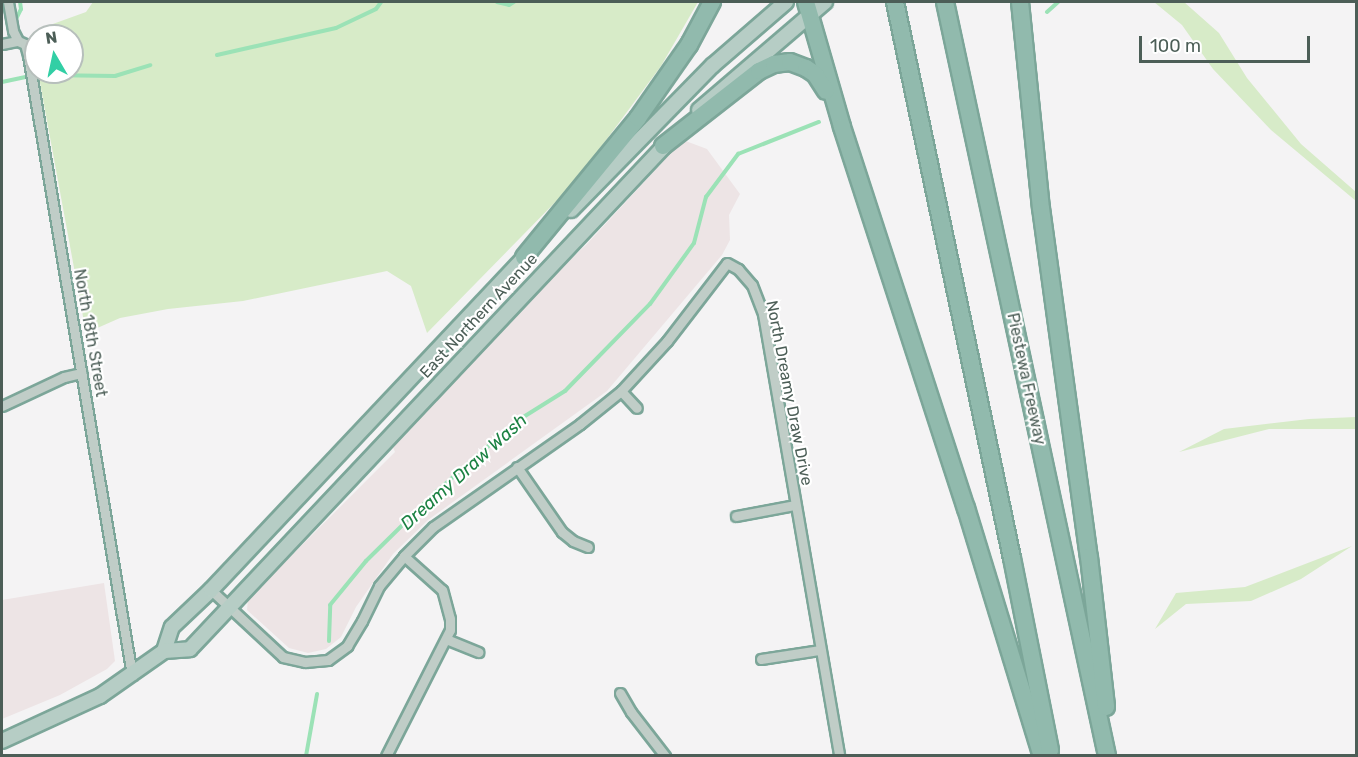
<!DOCTYPE html>
<style>
body{margin:0}
#map{position:relative;width:1358px;height:757px;overflow:hidden;background:#f4f3f4;font-family:Rubik,sans-serif}
div>[style]{position:absolute}
[style*='--x']{left:calc(var(--x)*1px);top:calc(var(--y)*1px);width:calc(var(--w)*1px);rotate:calc(var(--a)*1deg)}
.commercial>*{inset:0;background:#ede4e5}
.green>*{inset:0;background:#d7ebc8}
.stream>*{height:4px;margin:-2px;padding:0 2px;transform-origin:2px;border-radius:2px;background:#9be2b6}
.roads{filter:drop-shadow(2px 0 #7ca699) drop-shadow(-2px 0 #7ca699) drop-shadow(0 2px #7ca699) drop-shadow(0 -2px #7ca699)}
.minor>*{height:9px;margin:-4.5px;padding:0 4.5px;transform-origin:4.5px;border-radius:4.5px;background:#c0cdc7}
.primary>*{height:14px;margin:-7px;padding:0 7px;transform-origin:7px;border-radius:7px;background:#b6cdc5}
.motorway>*{height:16px;margin:-8px;padding:0 8px;transform-origin:8px;border-radius:8px;background:#91baad}
span{translate:-50% -50%;white-space:nowrap;text-align:center;line-height:1.15;-webkit-text-stroke:4.5px #fff;paint-order:stroke}
.street-label{font-size:16px;color:#4c5e57}
.water-label{font-size:18px;color:#1c8243;font-style:italic}
.frame{position:absolute;inset:0;border:3px solid #4c5e57;pointer-events:none}
.north{position:absolute;left:24px;top:24px;width:60px;height:60px;box-sizing:border-box;background:#fff;border:2px solid #b7bfbc;border-radius:50%;rotate:351deg;font-size:16px;font-weight:700;line-height:24px;text-align:center;color:#4c5e57}
.north::after{content:'';display:block;margin:auto;width:21px;height:27px;background:#32cfa5;clip-path:polygon(50% 0,100% 100%,50% 72%,0 100%)}
.scale{position:absolute;left:1139px;top:36px;width:171px;height:27px;box-sizing:border-box;border:3px solid #4c5e57;border-top:0;padding-left:8px;font-size:18px;line-height:21px;white-space:nowrap;color:#4c5e57;-webkit-text-stroke:4px #fff;paint-order:stroke}
</style>
<div id="map">
<div class="commercial">
<i style="clip-path:polygon(683px 140px,707px 149px,740px 194px,729px 215px,730px 240px,722px 255px,607px 391px,428px 520px,393px 554px,356px 607px,341px 637px,326px 649px,308px 653px,289px 648px,247px 610px,248px 599px,395px 452px,392px 445px,521px 305px,586px 245px)"></i>
<i style="clip-path:polygon(104px 583px,115px 661px,107px 669px,60px 695px,2px 719px,2px 600px)"></i>
</div>
<div class="green">
<i style="clip-path:polygon(93px 2px,698px 2px,661px 66px,575px 182px,427px 333px,411px 286px,387px 271px,243px 301px,168px 309px,120px 318px,86px 333px,38px 72px,72px 72px,72px 36px,43px 36px,50px 25px,86px 12px)"></i>
<i style="clip-path:polygon(1154px 2px,1184px 2px,1219px 33px,1247px 78px,1301px 144px,1356px 192px,1356px 201px,1271px 130px,1213px 69px,1182px 25px)"></i>
<i style="clip-path:polygon(1356px 417px,1356px 429px,1269px 429px,1179px 452px,1224px 429px,1309px 419px)"></i>
<i style="clip-path:polygon(1352px 546px,1301px 579px,1251px 601px,1186px 604px,1155px 629px,1176px 593px,1245px 587px)"></i>
</div>
<div class="stream">
<i style="--x:497;--y:2;--w:12;--a:14"></i>
<i style="--x:509;--y:5;--w:6;--a:-31"></i>
<i style="--x:1047;--y:12;--w:15;--a:-42"></i>
<i style="--x:16;--y:19;--w:11;--a:-63"></i>
<i style="--x:21;--y:9;--w:7;--a:-98"></i>
<i style="--x:217;--y:55;--w:122;--a:-12.8"></i>
<i style="--x:336;--y:28;--w:44;--a:-25.4"></i>
<i style="--x:376;--y:9;--w:9;--a:-54"></i>
<i style="--x:44;--y:75;--w:71;--a:0.8"></i>
<i style="--x:115;--y:76;--w:37;--a:-17"></i>
<i style="--x:2;--y:82;--w:24;--a:-12"></i>
<i style="--x:329;--y:641;--w:36;--a:-88"></i>
<i style="--x:330;--y:605;--w:57;--a:-50.7"></i>
<i style="--x:366;--y:561;--w:98;--a:-44.6"></i>
<i style="--x:436;--y:492;--w:108;--a:-41.2"></i>
<i style="--x:517;--y:421;--w:57;--a:-32"></i>
<i style="--x:565;--y:391;--w:122;--a:-45.7"></i>
<i style="--x:650;--y:304;--w:75;--a:-54.2"></i>
<i style="--x:694;--y:243;--w:48;--a:-75.4"></i>
<i style="--x:706;--y:197;--w:54;--a:-53.3"></i>
<i style="--x:738;--y:154;--w:87;--a:-21.6"></i>
<i style="--x:306;--y:756;--w:63;--a:-79.9"></i>
</div>
<div class="roads">
<div class="minor">
<i style="--x:8;--y:2;--w:29;--a:80"></i>
<i style="--x:13;--y:31;--w:11;--a:63"></i>
<i style="--x:18;--y:41;--w:8;--a:23"></i>
<i style="--x:25;--y:44;--w:11;--a:75"></i>
<i style="--x:28;--y:55;--w:629;--a:80.48"></i>
<i style="--x:2;--y:44;--w:16;--a:-11"></i>
<i style="--x:621;--y:391;--w:23;--a:47"></i>
<i style="--x:2;--y:406;--w:68;--a:-25.1"></i>
<i style="--x:64;--y:377;--w:18;--a:-13"></i>
<i style="--x:517;--y:467;--w:79;--a:55.3"></i>
<i style="--x:562;--y:532;--w:14;--a:39"></i>
<i style="--x:573;--y:541;--w:16;--a:22"></i>
<i style="--x:736;--y:516;--w:60;--a:-10.6"></i>
<i style="--x:211;--y:590;--w:98;--a:42.9"></i>
<i style="--x:283;--y:657;--w:23;--a:13"></i>
<i style="--x:305;--y:662;--w:23;--a:-5"></i>
<i style="--x:328;--y:660;--w:24;--a:-36"></i>
<i style="--x:347;--y:646;--w:29;--a:-59"></i>
<i style="--x:362;--y:621;--w:39;--a:-64"></i>
<i style="--x:379;--y:586;--w:39;--a:-50"></i>
<i style="--x:404;--y:556;--w:41;--a:-45"></i>
<i style="--x:433;--y:527;--w:179;--a:-35"></i>
<i style="--x:580;--y:424;--w:53;--a:-38.8"></i>
<i style="--x:621;--y:391;--w:68;--a:-47.4"></i>
<i style="--x:667;--y:341;--w:98;--a:-52.4"></i>
<i style="--x:727;--y:263;--w:13;--a:29"></i>
<i style="--x:738;--y:269;--w:21;--a:49"></i>
<i style="--x:752;--y:285;--w:31;--a:69"></i>
<i style="--x:763;--y:314;--w:448;--a:80.2"></i>
<i style="--x:446;--y:639;--w:35;--a:22"></i>
<i style="--x:761;--y:659;--w:60;--a:-8.7"></i>
<i style="--x:620;--y:693;--w:22;--a:60"></i>
<i style="--x:631;--y:712;--w:56;--a:52.3"></i>
<i style="--x:386;--y:756;--w:141;--a:-63.1"></i>
<i style="--x:450;--y:630;--w:11;--a:-90"></i>
<i style="--x:450;--y:619;--w:30;--a:-105"></i>
<i style="--x:442;--y:590;--w:51;--a:-138.2"></i>
</div>
<div class="primary">
<i style="--x:699;--y:110;--w:166;--a:-40.6"></i>
<i style="--x:571;--y:210;--w:202;--a:-45.6"></i>
<i style="--x:712;--y:66;--w:98;--a:-40.9"></i>
<i style="--x:164;--y:651;--w:25;--a:-72"></i>
<i style="--x:172;--y:627;--w:54;--a:-43.5"></i>
<i style="--x:211;--y:590;--w:465;--a:-46.7"></i>
<i style="--x:2;--y:741;--w:108;--a:-24.7"></i>
<i style="--x:100;--y:696;--w:78;--a:-35.1"></i>
<i style="--x:164;--y:651;--w:26;--a:-4"></i>
<i style="--x:190;--y:649;--w:698;--a:-46.68"></i>
</div>
<div class="motorway">
<i style="--x:806;--y:2;--w:130;--a:73.9"></i>
<i style="--x:842;--y:127;--w:401;--a:72"></i>
<i style="--x:966;--y:508;--w:259;--a:73"></i>
<i style="--x:895;--y:2;--w:568;--a:78.12"></i>
<i style="--x:1012;--y:558;--w:196;--a:78.8"></i>
<i style="--x:945;--y:2;--w:771;--a:77.87"></i>
<i style="--x:1020;--y:2;--w:207;--a:84.2"></i>
<i style="--x:1041;--y:208;--w:352;--a:82.2"></i>
<i style="--x:1089;--y:557;--w:151;--a:83.5"></i>
<i style="--x:663;--y:146;--w:122;--a:-38"></i>
<i style="--x:759;--y:71;--w:17;--a:-25"></i>
<i style="--x:774;--y:64;--w:16;--a:-7"></i>
<i style="--x:790;--y:62;--w:17;--a:21"></i>
<i style="--x:806;--y:68;--w:11;--a:34"></i>
<i style="--x:815;--y:74;--w:20;--a:57"></i>
<i style="--x:524;--y:257;--w:180;--a:-50.6"></i>
<i style="--x:638;--y:118;--w:89;--a:-55.1"></i>
<i style="--x:689;--y:45;--w:49;--a:-61.9"></i>
</div>
</div>
<div class="street-label">
<span style="left:479px;top:316px;rotate:-47deg">East Northern Avenue</span>
<span style="left:90px;top:333px;rotate:80deg">North 18th Street</span>
<span style="left:1026px;top:379px;rotate:78deg">Piestewa Freeway</span>
<span style="left:789px;top:393px;rotate:79deg">North Dreamy Draw Drive</span>
</div>
<div class="water-label">
<span style="left:464px;top:472px;rotate:-42deg">Dreamy Draw Wash</span>
</div>
<div class="frame"></div>
<div class="north">N</div>
<div class="scale">100 m</div>
</div>
